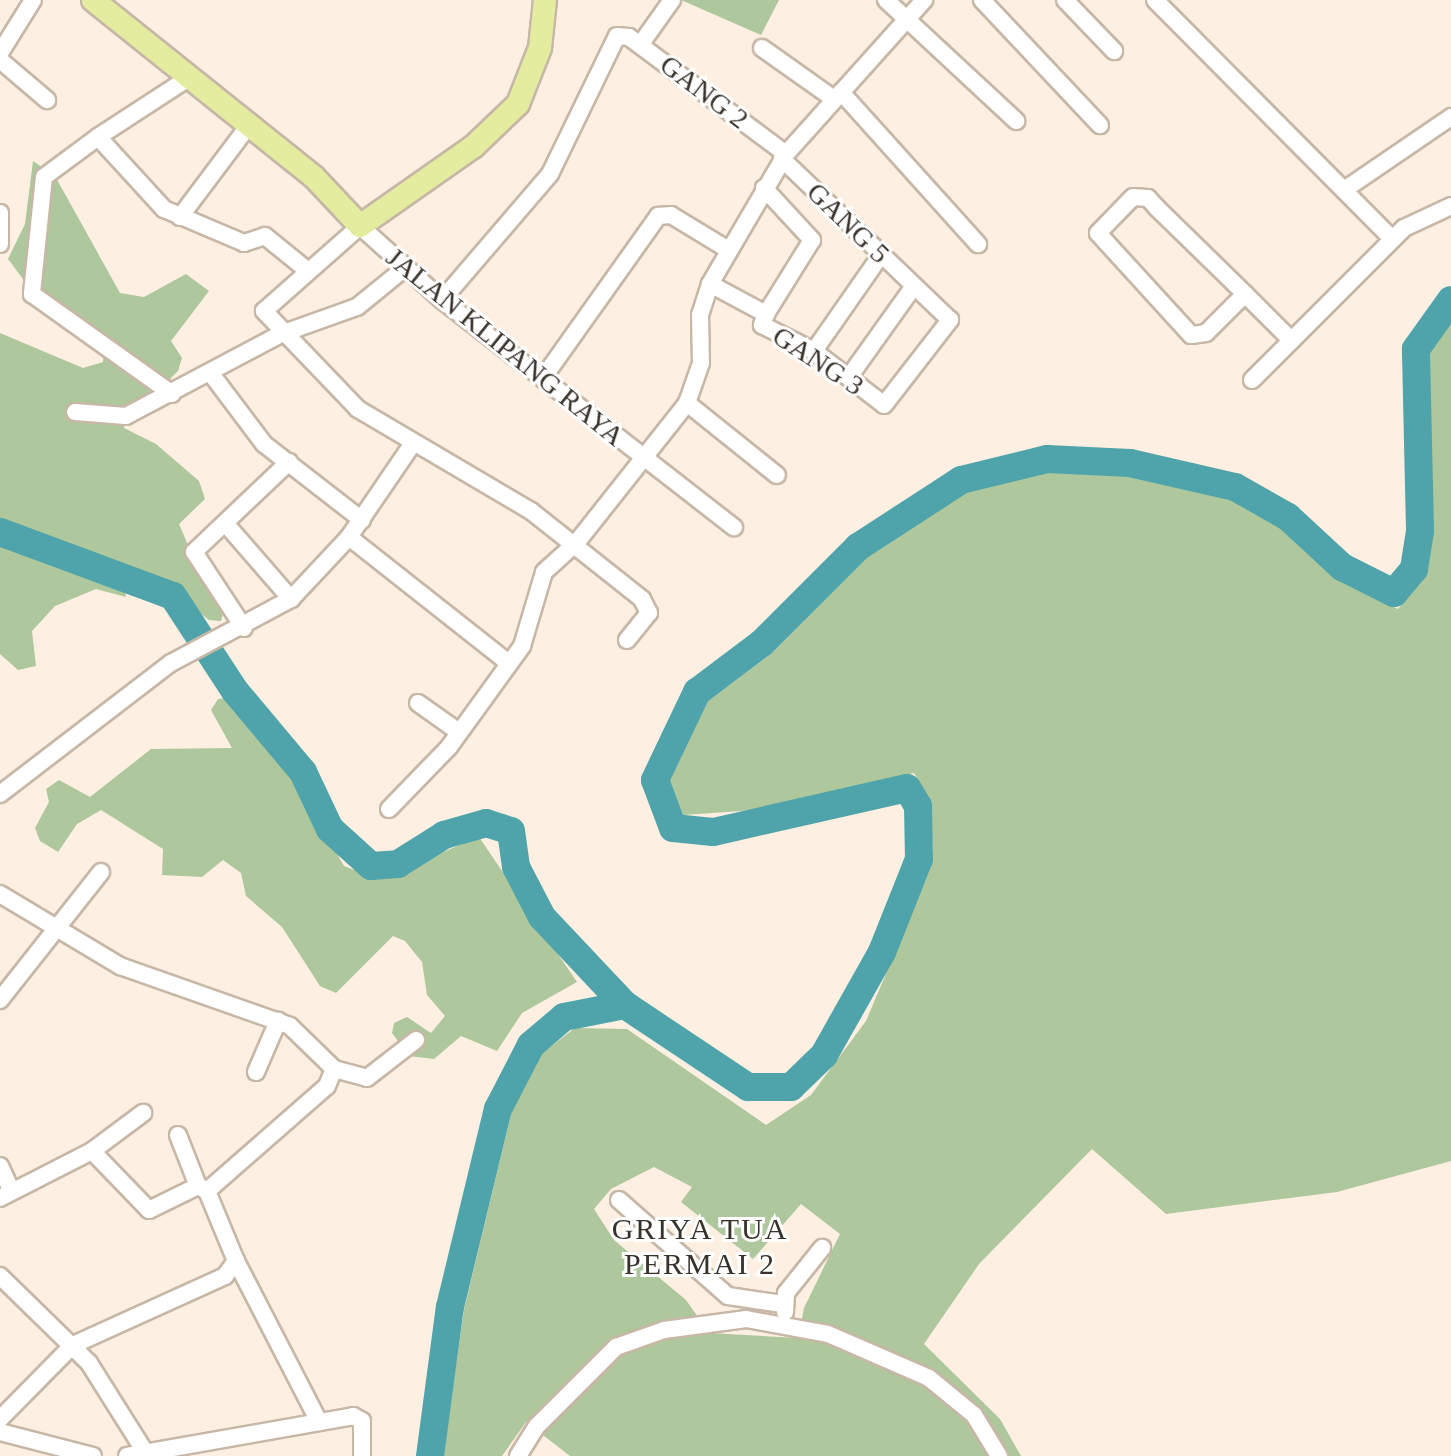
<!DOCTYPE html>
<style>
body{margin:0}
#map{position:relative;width:1451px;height:1456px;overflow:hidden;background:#fdefe1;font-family:Georgia,serif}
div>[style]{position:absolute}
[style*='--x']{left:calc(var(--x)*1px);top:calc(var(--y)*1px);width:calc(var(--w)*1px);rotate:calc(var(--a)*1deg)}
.green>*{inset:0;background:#afc79c}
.river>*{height:28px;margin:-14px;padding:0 14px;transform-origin:14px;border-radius:14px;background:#4ea4aa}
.roads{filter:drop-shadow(2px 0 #c7b7a6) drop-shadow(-2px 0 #c7b7a6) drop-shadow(0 2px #c7b7a6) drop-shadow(0 -2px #c7b7a6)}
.minor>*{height:16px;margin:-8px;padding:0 8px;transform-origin:8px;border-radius:8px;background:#fff}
.major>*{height:22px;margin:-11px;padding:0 11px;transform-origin:11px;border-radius:11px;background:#e4ec9f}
span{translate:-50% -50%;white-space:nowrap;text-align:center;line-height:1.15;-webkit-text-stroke:6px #fff;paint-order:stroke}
.street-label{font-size:28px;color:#39322b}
.neighbourhood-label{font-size:30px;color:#39322b;letter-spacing:2px}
</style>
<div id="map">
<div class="green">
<i style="clip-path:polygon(681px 0,779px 0,761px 35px)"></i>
<i style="clip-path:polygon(33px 161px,55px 176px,120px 293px,144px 297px,186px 274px,209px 291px,171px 341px,182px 358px,178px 371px,158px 391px,132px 401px,124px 428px,156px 444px,199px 481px,205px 499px,179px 524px,205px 585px,224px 608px,221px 621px,209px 620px,158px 580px,0 522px,0 333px,83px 368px,103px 362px,105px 339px,29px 287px,8px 259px,25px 224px)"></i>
<i style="clip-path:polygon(evenodd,1451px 318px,1451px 1161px,1337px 1192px,1166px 1214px,1092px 1149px,979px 1264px,924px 1344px,1000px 1419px,1021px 1456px,570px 1456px,526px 1422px,502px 1456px,443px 1456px,464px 1310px,511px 1114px,541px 1054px,575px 1028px,627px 1029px,766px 1125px,811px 1095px,866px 1021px,933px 862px,931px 802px,914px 773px,756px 810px,683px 815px,670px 781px,708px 701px,771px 654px,867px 557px,966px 492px,1049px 472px,1128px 476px,1230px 500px,1280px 528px,1334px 578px,1398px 609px,1426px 575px,1433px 530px,1426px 384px,1430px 353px,1451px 318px,654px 1167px,692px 1187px,681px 1202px,753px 1259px,801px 1204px,840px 1234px,804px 1308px,798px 1338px,709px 1333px,686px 1300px,614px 1240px,594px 1209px,611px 1189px,654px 1167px)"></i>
<i style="clip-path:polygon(0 542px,123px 580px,126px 597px,96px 589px,55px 606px,32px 631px,36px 666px,18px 670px,0 654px)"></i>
<i style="clip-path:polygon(232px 697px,287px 767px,344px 866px,365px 874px,395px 872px,479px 837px,577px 982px,522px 1013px,497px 1051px,461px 1036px,434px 1059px,409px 1056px,392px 1033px,394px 1023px,407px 1017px,431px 1033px,445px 1016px,427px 995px,422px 962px,405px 941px,393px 936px,336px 993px,320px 986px,282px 927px,246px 896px,241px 873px,223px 860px,202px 877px,162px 875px,163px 849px,101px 810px,77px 824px,58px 852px,40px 841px,35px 828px,49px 802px,46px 789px,59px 780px,90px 797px,151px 749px,232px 748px,211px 710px,218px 699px)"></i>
</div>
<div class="river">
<i style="--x:0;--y:532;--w:184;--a:20.3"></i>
<i style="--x:173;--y:596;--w:113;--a:56.9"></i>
<i style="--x:235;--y:691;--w:106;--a:50"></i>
<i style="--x:303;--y:772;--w:63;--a:64.7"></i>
<i style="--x:330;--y:829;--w:55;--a:42.1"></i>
<i style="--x:371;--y:866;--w:27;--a:-4"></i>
<i style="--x:398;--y:864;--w:54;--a:-32.2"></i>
<i style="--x:444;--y:835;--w:44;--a:-15.9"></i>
<i style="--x:486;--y:823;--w:26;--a:18"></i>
<i style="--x:511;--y:831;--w:36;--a:82"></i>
<i style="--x:516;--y:867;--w:56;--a:62.5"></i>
<i style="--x:542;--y:917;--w:121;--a:46.7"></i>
<i style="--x:430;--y:1456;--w:150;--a:-82.4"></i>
<i style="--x:450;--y:1307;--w:204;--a:-76.4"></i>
<i style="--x:498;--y:1109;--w:72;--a:-62.7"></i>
<i style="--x:531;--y:1045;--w:43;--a:-40.3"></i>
<i style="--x:564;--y:1017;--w:62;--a:-11.1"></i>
<i style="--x:625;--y:1005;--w:148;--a:33.7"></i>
<i style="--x:748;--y:1087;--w:43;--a:0"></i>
<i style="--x:791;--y:1087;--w:46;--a:-44.1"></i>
<i style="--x:824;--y:1055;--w:118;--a:-60.6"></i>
<i style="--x:882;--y:952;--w:100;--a:-68.3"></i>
<i style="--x:919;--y:859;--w:53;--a:-91.1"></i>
<i style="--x:918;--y:806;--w:21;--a:-121"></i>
<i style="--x:907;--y:788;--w:199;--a:167.2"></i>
<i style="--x:713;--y:832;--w:40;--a:-174.3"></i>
<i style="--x:673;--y:828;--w:51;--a:-110.6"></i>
<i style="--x:655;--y:780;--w:98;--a:-64.5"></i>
<i style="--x:697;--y:692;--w:81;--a:-37"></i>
<i style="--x:762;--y:643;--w:136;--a:-45"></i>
<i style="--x:858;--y:547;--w:123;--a:-33"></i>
<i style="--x:961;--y:480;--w:89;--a:-13.7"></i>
<i style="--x:1047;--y:459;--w:83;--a:2.8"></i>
<i style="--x:1130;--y:463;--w:108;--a:12.9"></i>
<i style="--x:1235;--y:487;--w:61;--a:29.5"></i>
<i style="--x:1288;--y:517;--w:74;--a:42.8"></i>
<i style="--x:1342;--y:567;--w:58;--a:26.6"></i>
<i style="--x:1394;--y:593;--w:31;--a:-50"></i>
<i style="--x:1414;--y:569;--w:39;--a:-81"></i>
<i style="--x:1420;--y:530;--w:181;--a:-91.3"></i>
<i style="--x:1416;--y:349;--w:60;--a:-54.5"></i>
</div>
<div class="roads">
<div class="minor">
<i style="--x:886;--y:0;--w:178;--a:42.9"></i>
<i style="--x:982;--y:0;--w:172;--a:46.7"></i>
<i style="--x:1065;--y:0;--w:71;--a:46.1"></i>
<i style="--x:1155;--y:0;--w:337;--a:45.2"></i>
<i style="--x:640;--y:45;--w:55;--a:-54.6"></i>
<i style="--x:762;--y:48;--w:88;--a:35.3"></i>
<i style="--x:0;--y:53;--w:62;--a:-58.1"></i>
<i style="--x:0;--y:60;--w:62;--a:40.4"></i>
<i style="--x:190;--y:77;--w:110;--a:146.9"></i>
<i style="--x:98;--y:137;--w:98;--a:47.5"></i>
<i style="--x:164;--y:209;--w:87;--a:23"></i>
<i style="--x:244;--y:243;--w:22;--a:-18"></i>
<i style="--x:265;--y:236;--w:55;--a:39.1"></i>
<i style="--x:841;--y:92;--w:205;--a:48"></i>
<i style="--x:98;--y:137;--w:67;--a:143.5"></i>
<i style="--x:44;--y:177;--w:118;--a:95.9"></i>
<i style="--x:32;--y:294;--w:172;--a:35.5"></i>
<i style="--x:764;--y:188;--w:71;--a:47.3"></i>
<i style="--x:812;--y:240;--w:87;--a:121.9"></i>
<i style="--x:1344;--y:190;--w:130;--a:-34.3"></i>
<i style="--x:0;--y:213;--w:31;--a:90"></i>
<i style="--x:180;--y:217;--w:115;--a:-53.1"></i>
<i style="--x:710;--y:284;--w:64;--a:28.2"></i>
<i style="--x:766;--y:314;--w:12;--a:110"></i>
<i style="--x:762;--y:325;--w:58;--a:26.6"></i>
<i style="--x:814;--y:351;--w:88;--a:37.6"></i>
<i style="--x:884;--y:405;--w:108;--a:-52.2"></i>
<i style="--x:950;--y:320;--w:233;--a:-136.2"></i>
<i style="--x:1245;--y:294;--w:55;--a:135"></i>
<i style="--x:1206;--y:333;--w:15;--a:172"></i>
<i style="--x:1191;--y:335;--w:138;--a:-132.4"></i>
<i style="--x:1098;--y:233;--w:50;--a:-45.8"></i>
<i style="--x:1133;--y:197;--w:15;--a:4"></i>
<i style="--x:1148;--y:198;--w:12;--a:48"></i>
<i style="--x:1156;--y:207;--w:124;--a:44.3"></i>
<i style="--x:1245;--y:294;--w:66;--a:45"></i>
<i style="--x:442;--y:300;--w:166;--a:-49.4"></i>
<i style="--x:550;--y:174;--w:153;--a:-64.1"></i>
<i style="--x:617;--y:36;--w:12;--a:5"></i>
<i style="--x:629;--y:37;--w:196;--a:36.7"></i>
<i style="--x:814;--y:351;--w:117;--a:-55.1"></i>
<i style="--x:212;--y:375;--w:86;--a:53"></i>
<i style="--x:264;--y:444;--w:124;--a:37.8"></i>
<i style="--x:849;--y:377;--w:112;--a:-54.5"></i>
<i style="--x:543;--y:378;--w:199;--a:-54.6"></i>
<i style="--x:658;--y:216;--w:13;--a:-4"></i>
<i style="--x:671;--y:215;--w:66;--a:31.3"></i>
<i style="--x:1252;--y:380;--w:215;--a:-45"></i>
<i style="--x:1404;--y:228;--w:52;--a:-25.1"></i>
<i style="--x:687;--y:403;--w:115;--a:38.7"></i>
<i style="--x:75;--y:412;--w:51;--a:4.5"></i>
<i style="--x:126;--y:416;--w:175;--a:-27.9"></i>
<i style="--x:281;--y:334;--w:81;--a:-19.6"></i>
<i style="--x:357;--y:307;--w:62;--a:-39.1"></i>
<i style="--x:225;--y:523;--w:101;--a:49"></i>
<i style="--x:349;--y:537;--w:199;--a:38.3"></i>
<i style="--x:244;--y:628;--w:91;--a:-123.3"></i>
<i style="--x:194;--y:552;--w:131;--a:-43.5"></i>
<i style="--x:627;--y:640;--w:35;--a:-51"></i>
<i style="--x:649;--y:613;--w:16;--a:-117"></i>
<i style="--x:642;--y:599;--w:142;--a:-141.6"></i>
<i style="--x:531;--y:511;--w:201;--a:-149.5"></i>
<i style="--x:358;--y:409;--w:136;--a:-133.8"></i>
<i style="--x:264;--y:311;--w:128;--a:-41.5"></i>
<i style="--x:360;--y:226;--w:110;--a:42.1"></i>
<i style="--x:442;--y:300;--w:370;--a:37.9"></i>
<i style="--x:418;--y:703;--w:50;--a:35.3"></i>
<i style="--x:0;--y:794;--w:215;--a:-37.5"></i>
<i style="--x:171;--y:663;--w:136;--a:-28.1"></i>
<i style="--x:291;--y:599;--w:85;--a:-46.9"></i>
<i style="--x:349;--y:537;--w:110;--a:-55.7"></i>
<i style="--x:389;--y:809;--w:86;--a:-45.9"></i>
<i style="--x:449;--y:747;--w:125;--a:-54.1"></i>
<i style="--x:522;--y:646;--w:77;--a:-73.4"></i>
<i style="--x:544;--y:572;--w:45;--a:-42.3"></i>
<i style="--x:577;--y:542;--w:177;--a:-51.6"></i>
<i style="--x:687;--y:403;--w:42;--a:-70.7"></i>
<i style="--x:701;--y:363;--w:48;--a:-91.2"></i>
<i style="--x:700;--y:315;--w:33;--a:-72"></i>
<i style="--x:710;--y:284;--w:151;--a:-59.7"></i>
<i style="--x:786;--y:154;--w:207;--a:-48.1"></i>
<i style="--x:0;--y:894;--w:140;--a:31"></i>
<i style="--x:120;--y:966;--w:180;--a:19.4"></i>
<i style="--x:290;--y:1026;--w:62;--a:44.3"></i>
<i style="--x:334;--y:1069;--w:34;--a:15"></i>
<i style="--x:367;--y:1078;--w:62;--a:-37.8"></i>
<i style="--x:0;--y:1000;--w:163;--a:-51.7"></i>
<i style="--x:256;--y:1072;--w:56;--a:-66.7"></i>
<i style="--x:178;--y:1135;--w:55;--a:68.6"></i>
<i style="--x:92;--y:1151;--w:82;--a:46"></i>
<i style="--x:149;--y:1210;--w:55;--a:-26.1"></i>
<i style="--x:198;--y:1186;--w:10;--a:29"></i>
<i style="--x:0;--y:1166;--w:26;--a:65"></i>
<i style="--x:0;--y:1198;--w:103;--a:-27.1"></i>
<i style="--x:92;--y:1151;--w:64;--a:-36.7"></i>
<i style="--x:619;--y:1200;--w:145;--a:41.4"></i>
<i style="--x:728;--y:1296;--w:55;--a:8.4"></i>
<i style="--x:236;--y:1261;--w:181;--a:62.7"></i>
<i style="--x:0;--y:1276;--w:124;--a:44.3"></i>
<i style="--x:89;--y:1363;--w:105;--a:57.8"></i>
<i style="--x:785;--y:1312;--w:19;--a:-87"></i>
<i style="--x:786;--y:1293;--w:58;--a:-51.3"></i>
<i style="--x:0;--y:1419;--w:104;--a:-45.4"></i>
<i style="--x:73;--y:1345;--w:167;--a:-24.4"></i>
<i style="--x:225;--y:1276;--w:19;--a:-54"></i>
<i style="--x:236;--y:1261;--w:76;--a:-112.5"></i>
<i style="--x:207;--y:1191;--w:159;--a:-41.2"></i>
<i style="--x:327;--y:1086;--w:18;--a:-68"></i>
<i style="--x:0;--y:1432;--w:96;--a:14.5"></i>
<i style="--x:127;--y:1456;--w:230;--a:-10"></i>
<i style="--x:353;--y:1416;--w:10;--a:29"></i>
<i style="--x:362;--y:1421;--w:35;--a:90"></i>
<i style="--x:518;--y:1456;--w:36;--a:-58"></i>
<i style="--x:537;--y:1426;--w:112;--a:-45"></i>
<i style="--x:616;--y:1347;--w:51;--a:-19.5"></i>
<i style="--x:664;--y:1330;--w:83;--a:-7.6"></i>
<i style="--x:746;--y:1319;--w:83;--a:10.4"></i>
<i style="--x:828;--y:1334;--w:110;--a:23.5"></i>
<i style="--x:929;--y:1378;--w:58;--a:39.4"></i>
<i style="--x:974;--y:1415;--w:48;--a:58.6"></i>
</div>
<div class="major">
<i style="--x:93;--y:0;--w:283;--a:38.7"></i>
<i style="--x:314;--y:177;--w:67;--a:46.8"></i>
<i style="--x:360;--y:226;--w:138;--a:-35"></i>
<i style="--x:473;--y:147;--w:62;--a:-43.7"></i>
<i style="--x:518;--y:104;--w:60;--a:-68.6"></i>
<i style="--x:540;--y:48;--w:48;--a:-84.1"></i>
</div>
</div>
<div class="street-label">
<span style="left:704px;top:92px;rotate:37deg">GANG 2</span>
<span style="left:848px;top:223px;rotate:44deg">GANG 5</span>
<span style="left:505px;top:347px;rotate:39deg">JALAN KLIPANG RAYA</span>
<span style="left:818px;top:361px;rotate:33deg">GANG 3</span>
</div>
<div class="neighbourhood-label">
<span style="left:700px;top:1246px">GRIYA TUA<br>PERMAI 2</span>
</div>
</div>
